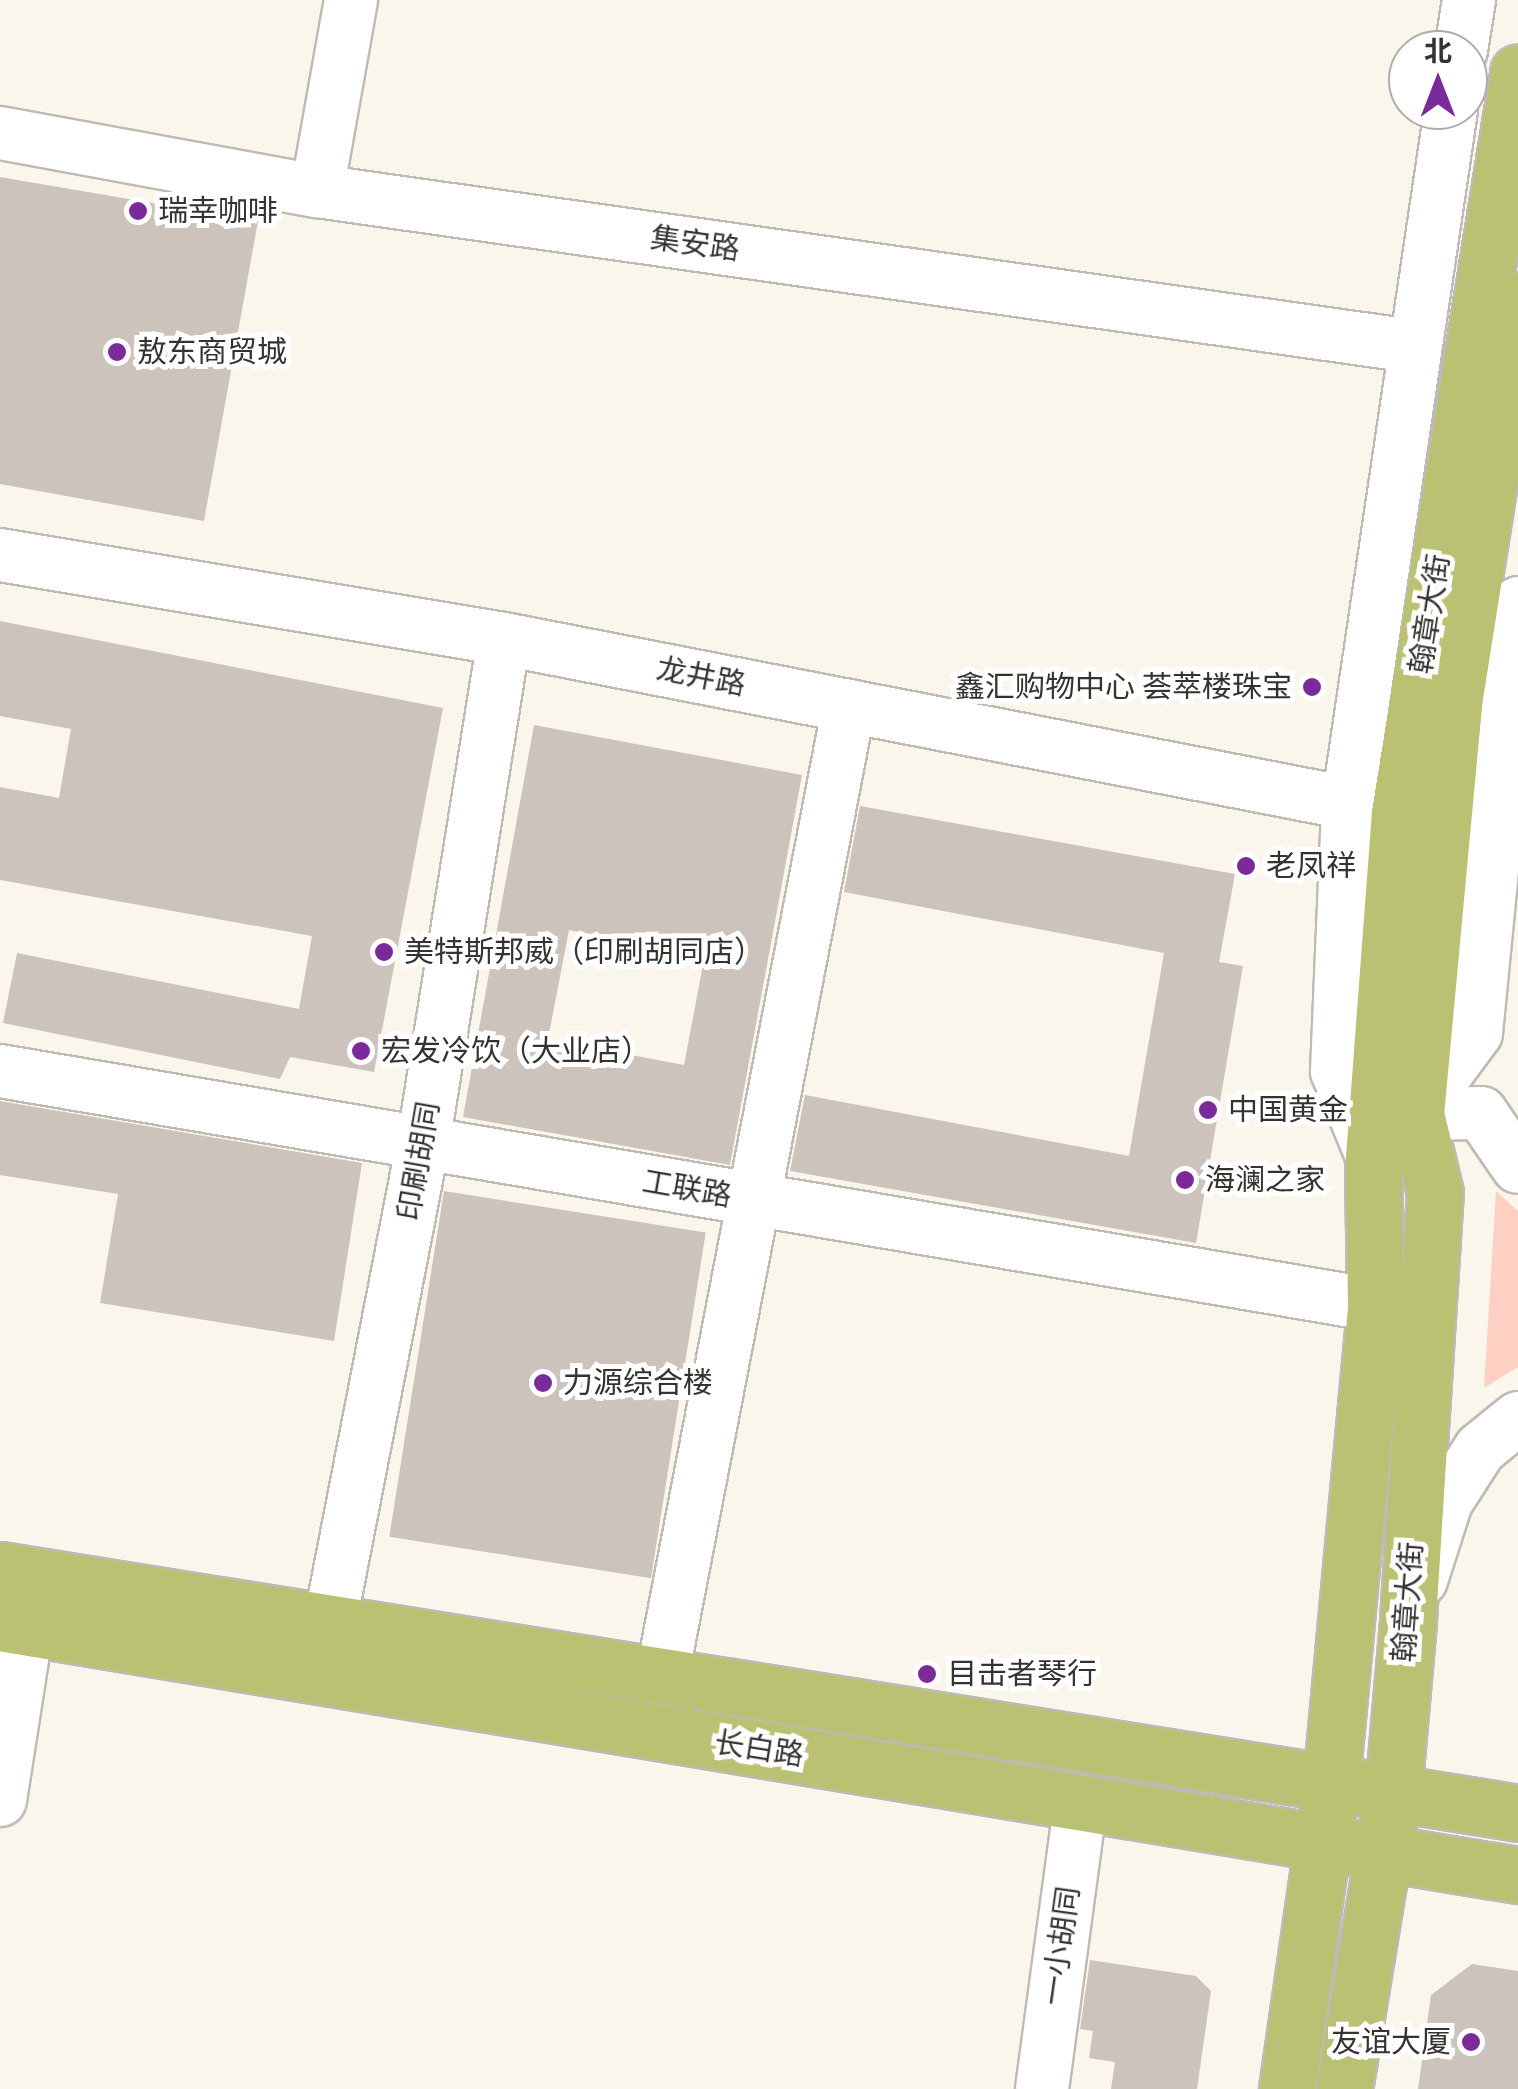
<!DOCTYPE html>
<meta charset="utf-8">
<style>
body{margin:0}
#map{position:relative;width:1518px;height:2089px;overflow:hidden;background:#faf6ec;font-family:"Fira Sans Condensed","Noto Sans SC",sans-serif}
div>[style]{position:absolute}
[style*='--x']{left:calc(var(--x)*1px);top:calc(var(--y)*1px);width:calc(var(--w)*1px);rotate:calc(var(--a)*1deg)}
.green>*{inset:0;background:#fed0c4}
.building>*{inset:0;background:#ccc3bd;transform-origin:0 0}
.roads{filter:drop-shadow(2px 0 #bfbbb3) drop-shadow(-2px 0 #bfbbb3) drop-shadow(0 2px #bfbbb3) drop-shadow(0 -2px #bfbbb3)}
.minor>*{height:52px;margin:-26px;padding:0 26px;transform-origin:26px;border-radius:26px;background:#fff}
.major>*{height:55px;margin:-27.5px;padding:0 27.5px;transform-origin:27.5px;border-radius:27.5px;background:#bbc172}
.dots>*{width:28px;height:28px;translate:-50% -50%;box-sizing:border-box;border:5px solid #fff;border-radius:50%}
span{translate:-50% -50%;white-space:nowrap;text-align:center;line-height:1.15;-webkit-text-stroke:10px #fff;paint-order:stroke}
.poi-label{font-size:30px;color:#353330}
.left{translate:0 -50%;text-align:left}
.right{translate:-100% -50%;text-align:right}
.street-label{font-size:30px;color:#353330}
.north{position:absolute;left:1388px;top:30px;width:100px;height:100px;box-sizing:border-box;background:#fff;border:2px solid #aeadac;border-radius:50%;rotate:0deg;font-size:28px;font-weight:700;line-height:40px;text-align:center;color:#353330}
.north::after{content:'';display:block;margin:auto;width:35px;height:45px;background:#7b2a9a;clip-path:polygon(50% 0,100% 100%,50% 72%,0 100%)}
</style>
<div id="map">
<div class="green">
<i style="clip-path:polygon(1496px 1191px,1518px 1211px,1518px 1367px,1484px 1388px)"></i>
</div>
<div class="building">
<i style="clip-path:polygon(0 177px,258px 221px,204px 521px,0 484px)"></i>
<i style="clip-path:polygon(0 621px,443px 708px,374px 1072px,290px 1057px,280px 1079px,3px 1023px,17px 953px,299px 1009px,312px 936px,0 880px,0 787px,59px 798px,71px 729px,0 716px)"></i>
<i style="clip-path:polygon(evenodd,534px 725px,802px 775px,730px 1165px,463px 1117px,534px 725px,569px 930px,705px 954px,684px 1065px,548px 1039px,569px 930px)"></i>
<i style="clip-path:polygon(860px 806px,1235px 874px,1219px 962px,1243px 966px,1196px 1243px,790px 1171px,805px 1095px,1129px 1156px,1164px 953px,844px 892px)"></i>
<i style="clip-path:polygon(0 1101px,362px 1163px,334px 1341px,100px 1303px,118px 1194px,0 1175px)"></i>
<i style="left:444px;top:1191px;width:265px;height:350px;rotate:9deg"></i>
<i style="clip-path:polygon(1090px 1960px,1196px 1976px,1211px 1991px,1197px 2089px,1111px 2089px,1115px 2062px,1089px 2058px,1093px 2031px,1080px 2029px)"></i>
<i style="clip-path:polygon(1472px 1964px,1518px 1971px,1518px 2089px,1418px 2089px,1431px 1995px)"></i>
</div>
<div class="roads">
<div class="minor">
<i style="--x:1461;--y:50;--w:51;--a:-80.9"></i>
<i style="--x:0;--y:133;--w:322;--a:10.4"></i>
<i style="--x:317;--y:191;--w:1085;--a:8.06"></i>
<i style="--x:317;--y:191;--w:194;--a:-79.9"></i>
<i style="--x:0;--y:555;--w:511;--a:9.46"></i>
<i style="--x:504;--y:639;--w:912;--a:11"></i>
<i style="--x:0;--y:1071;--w:1395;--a:9.66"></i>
<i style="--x:1416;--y:1114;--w:101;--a:-53.5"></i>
<i style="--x:1476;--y:1033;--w:432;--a:-84.4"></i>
<i style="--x:1416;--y:1114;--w:65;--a:-0.9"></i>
<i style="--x:1481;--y:1113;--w:65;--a:55.6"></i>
<i style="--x:1373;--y:1158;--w:94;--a:-112.5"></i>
<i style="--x:1337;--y:1071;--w:268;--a:-87.6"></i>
<i style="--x:1348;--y:803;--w:701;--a:-81.55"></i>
<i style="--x:1421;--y:1580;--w:82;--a:-72.2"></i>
<i style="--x:1446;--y:1502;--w:63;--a:-57.3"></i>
<i style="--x:1480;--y:1449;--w:49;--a:-39.2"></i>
<i style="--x:330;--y:1622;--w:487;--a:-79"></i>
<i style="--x:423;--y:1144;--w:511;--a:-80.89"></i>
<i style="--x:662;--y:1676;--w:988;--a:-79.09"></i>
<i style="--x:0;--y:1800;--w:174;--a:-81.1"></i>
<i style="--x:1042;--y:2089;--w:290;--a:-82.3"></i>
</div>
<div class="major">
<i style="--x:0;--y:1570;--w:1537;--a:9.09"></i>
<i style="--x:0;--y:1623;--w:1539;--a:9.43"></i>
<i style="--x:1287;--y:2089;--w:309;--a:-81.8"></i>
<i style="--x:1331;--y:1783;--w:480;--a:-84.7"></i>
<i style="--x:1375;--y:1305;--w:147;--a:-90.8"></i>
<i style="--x:1373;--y:1158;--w:346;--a:-85.7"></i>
<i style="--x:1399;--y:813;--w:750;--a:-80.86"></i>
<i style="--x:1344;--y:2089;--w:300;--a:-80.6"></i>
<i style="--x:1393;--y:1793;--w:174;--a:-85"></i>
<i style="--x:1408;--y:1620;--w:428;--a:-86.4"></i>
<i style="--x:1435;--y:1193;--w:81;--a:-103.5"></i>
<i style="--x:1416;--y:1114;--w:413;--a:-84.7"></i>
<i style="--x:1454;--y:703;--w:408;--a:-81"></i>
</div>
</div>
<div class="dots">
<i style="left:138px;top:211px;background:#7b2a9a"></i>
<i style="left:117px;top:352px;background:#7b2a9a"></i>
<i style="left:1312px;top:687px;background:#7b2a9a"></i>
<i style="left:1246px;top:866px;background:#7b2a9a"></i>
<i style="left:384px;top:952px;background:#7b2a9a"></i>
<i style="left:361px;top:1051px;background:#7b2a9a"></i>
<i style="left:1208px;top:1110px;background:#7b2a9a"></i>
<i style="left:1185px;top:1180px;background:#7b2a9a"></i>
<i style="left:543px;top:1383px;background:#7b2a9a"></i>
<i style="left:927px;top:1674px;background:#7b2a9a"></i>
<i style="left:1471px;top:2042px;background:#7b2a9a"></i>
</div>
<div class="poi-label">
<span class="left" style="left:158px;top:211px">瑞幸咖啡</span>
<span class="left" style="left:137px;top:352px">敖东商贸城</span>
<span class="right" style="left:1292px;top:687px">鑫汇购物中心 荟萃楼珠宝</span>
<span class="left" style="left:1266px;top:866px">老凤祥</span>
<span class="left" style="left:404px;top:952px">美特斯邦威（印刷胡同店）</span>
<span class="left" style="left:381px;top:1051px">宏发冷饮（大业店）</span>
<span class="left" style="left:1228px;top:1110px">中国黄金</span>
<span class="left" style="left:1205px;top:1180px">海澜之家</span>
<span class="left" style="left:563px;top:1383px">力源综合楼</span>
<span class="left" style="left:947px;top:1674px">目击者琴行</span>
<span class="right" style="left:1451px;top:2042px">友谊大厦</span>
</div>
<div class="street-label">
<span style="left:695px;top:244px;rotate:8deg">集安路</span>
<span style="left:1430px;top:614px;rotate:-81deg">翰章大街</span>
<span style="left:701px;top:677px;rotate:11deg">龙井路</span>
<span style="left:419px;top:1161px;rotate:-80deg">印刷胡同</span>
<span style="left:687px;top:1189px;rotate:10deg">工联路</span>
<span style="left:1408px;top:1602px;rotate:-86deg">翰章大街</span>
<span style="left:759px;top:1749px;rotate:9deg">长白路</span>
<span style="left:1061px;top:1946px;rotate:-82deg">一小胡同</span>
</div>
<div class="north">北</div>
</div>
